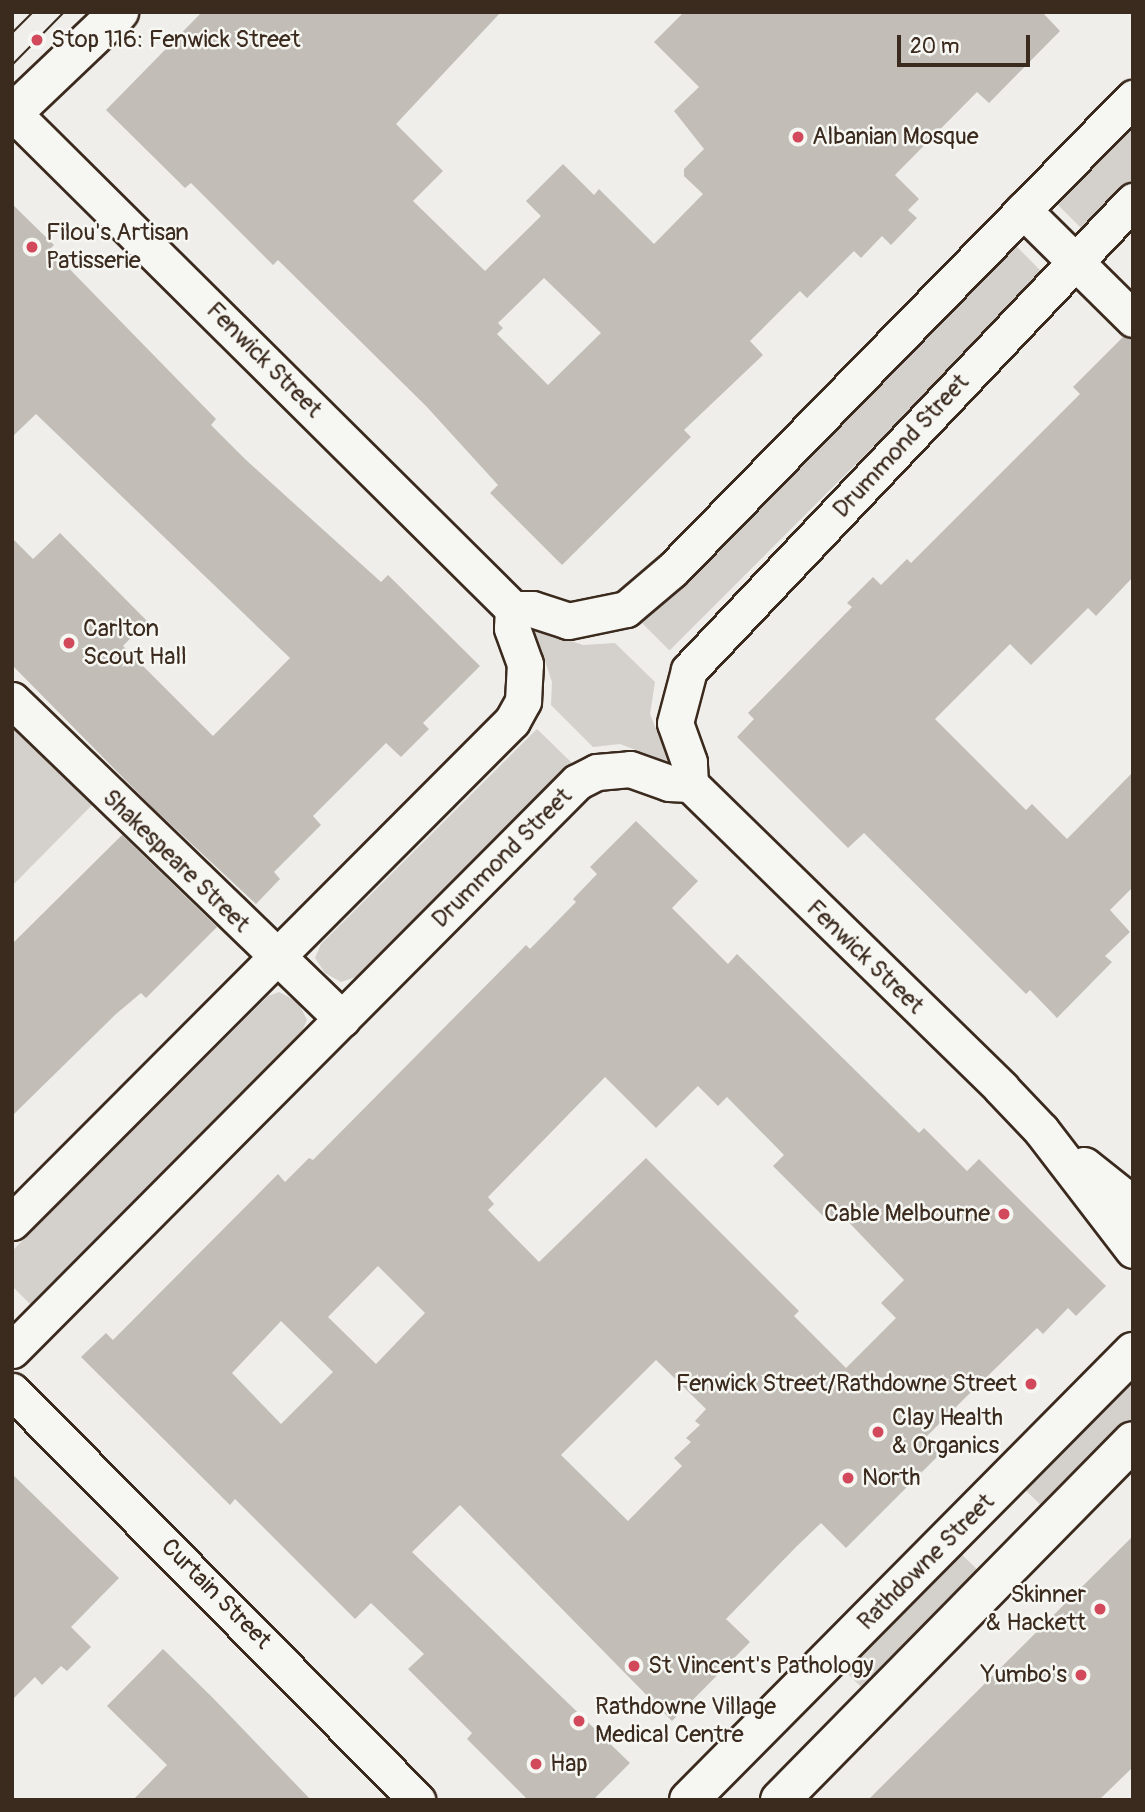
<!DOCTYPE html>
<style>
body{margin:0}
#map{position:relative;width:1145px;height:1812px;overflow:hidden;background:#efeeea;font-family:Pangolin,sans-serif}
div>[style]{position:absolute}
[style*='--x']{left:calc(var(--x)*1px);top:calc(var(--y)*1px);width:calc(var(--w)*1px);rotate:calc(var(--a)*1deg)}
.green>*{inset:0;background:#d4d1cc;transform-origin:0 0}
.building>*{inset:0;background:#c2bdb7}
.roads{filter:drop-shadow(2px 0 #3b2a1e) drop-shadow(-2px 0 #3b2a1e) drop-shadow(0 2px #3b2a1e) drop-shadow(0 -2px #3b2a1e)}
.street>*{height:35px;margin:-17.5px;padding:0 17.5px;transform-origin:17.5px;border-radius:17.5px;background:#f6f6f2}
.secondary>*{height:38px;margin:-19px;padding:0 19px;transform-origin:19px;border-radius:19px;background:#f6f6f2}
.tram>*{height:2px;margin:-1px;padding:0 1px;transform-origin:1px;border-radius:1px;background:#3b2a1e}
.dots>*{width:19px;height:19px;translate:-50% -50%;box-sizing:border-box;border:4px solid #f6f6f2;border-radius:50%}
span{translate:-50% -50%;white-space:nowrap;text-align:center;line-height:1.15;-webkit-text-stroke:5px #f6f6f2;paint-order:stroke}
.poi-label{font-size:24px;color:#3b2a1e}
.left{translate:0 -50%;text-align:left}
.right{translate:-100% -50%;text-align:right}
.street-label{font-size:24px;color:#3b2a1e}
.frame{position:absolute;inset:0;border:14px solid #3b2a1e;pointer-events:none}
.scale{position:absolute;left:897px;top:35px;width:133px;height:32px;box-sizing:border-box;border:4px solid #3b2a1e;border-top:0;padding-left:9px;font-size:21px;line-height:24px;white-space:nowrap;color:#3b2a1e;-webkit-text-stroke:5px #f6f6f2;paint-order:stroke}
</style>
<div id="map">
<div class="green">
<i style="clip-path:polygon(1133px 116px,1133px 187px,1087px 234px,1052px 199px)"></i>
<i style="left:1011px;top:241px;width:48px;height:531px;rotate:45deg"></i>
<i style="clip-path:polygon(539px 620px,559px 637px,583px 645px,615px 643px,655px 682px,650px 714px,658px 734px,677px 755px,662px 770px,641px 752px,620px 744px,593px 747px,551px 705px,552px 682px,543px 655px,525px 634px)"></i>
<i style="clip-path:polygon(12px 717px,96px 801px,12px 886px)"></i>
<i style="clip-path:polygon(537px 729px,572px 763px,356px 977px,341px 982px,325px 973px,315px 958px,321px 944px)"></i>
<i style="clip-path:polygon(279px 992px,298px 1002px,307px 1020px,302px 1031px,32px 1306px,12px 1286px,12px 1251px,268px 996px)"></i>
<i style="clip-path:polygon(1133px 1369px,1133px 1425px,1047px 1511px,1019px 1484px)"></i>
<i style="left:956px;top:1549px;width:39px;height:165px;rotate:44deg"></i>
</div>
<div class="building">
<i style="clip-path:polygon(evenodd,202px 12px,501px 12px,396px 124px,443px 171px,413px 201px,485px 271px,541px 216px,526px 201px,563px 164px,594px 195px,599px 189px,654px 244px,703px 194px,684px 176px,684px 169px,704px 149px,674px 111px,699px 87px,654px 42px,684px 12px,1042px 12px,1060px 31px,989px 103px,977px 92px,895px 175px,919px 199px,908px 210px,917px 218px,891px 245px,882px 236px,861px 258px,854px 251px,807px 298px,800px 291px,750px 341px,763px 355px,684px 430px,691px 437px,562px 565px,490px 493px,498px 485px,426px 406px,278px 260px,273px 265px,191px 183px,185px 188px,106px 110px,202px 12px,544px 278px,601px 333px,548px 385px,497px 334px,503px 328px,498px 323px,544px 278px)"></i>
<i style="clip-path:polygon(12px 204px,54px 245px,50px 249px,216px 419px,211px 425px,246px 460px,381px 582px,388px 575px,480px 666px,423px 723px,429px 729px,401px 757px,386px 743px,313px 816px,321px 825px,274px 872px,280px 879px,256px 904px,151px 806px,12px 665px,12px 538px,33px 559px,60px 533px,147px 621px,123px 646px,213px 736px,290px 658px,36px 414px,12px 437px)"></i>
<i style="clip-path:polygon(1124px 336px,1133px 339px,1133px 577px,1096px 616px,1088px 608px,1031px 665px,1010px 644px,935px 719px,1026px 810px,1032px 804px,1067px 839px,1133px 772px,1133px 887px,1110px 910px,1130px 932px,1105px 956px,1112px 962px,1057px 1018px,1030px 990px,1026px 994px,864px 833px,848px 848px,737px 737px,754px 719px,748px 713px,852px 607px,847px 603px,873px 577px,881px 585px,907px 559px,911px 563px,1080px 394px,1073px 387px)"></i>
<i style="clip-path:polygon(evenodd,636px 821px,698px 881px,672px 908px,728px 964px,737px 954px,919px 1133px,924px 1128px,967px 1171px,979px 1159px,1106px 1286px,1076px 1316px,1068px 1308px,1043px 1334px,1037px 1328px,964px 1399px,926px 1437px,942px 1452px,846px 1548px,821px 1523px,796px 1547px,726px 1619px,750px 1642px,672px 1721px,460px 1505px,412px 1552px,630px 1763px,593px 1800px,528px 1800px,467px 1739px,472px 1733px,408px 1669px,424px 1654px,371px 1603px,355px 1619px,235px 1499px,230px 1505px,81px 1357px,106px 1333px,113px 1340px,278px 1174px,285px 1182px,309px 1158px,313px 1160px,526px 945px,530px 949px,576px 902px,573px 899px,597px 874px,590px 867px,636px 821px,605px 1077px,656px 1128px,698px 1086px,718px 1106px,727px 1097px,784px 1155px,773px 1166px,829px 1222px,839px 1212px,904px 1280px,881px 1303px,896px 1318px,846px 1368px,794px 1316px,799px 1311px,646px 1158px,539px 1262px,488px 1210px,494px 1204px,488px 1197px,605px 1077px,636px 821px,378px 1266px,425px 1313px,376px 1364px,328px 1317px,378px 1266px,636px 821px,281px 1321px,333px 1372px,281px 1424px,232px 1373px,281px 1321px,636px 821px,656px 1360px,706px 1409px,695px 1421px,700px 1425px,686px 1438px,691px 1442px,674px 1458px,682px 1466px,628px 1521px,561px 1455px,656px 1360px)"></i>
<i style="clip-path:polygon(122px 835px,217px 927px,146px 998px,141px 993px,116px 1014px,12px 1116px,12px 944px)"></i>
<i style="clip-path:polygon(12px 1474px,119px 1578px,71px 1627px,91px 1647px,67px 1671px,61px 1666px,42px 1685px,35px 1677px,12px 1700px)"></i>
<i style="clip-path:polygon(1133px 1536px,1133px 1767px,1099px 1800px,868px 1800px)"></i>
<i style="clip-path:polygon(163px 1649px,212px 1697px,311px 1800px,133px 1800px,167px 1765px,107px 1706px)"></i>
</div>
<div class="roads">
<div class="street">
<i style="--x:13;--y:113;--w:704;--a:44.77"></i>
<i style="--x:1023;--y:210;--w:155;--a:44.7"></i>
<i style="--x:513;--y:609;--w:19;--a:0"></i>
<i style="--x:532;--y:609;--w:38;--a:18"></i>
<i style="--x:568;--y:621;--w:59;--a:-11.7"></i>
<i style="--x:626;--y:609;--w:60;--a:-40.3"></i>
<i style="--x:672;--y:570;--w:660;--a:-45.68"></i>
<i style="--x:12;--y:700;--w:459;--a:44"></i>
<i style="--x:690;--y:784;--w:22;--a:-93"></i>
<i style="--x:689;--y:762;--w:41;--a:-109.7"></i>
<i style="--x:675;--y:723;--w:55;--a:-75.2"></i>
<i style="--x:689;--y:670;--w:646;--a:-46.57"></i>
<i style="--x:690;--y:784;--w:435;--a:44.3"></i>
<i style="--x:1001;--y:1088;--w:58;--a:46.4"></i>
<i style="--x:1041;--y:1130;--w:151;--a:52.5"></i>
<i style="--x:1084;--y:1165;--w:63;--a:38.5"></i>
<i style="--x:12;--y:1222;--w:708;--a:-45.06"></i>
<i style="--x:512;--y:721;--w:23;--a:-61"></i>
<i style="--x:523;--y:701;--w:37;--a:-87"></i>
<i style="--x:525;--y:664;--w:38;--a:-110"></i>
<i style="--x:512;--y:628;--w:19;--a:-87"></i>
<i style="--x:12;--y:1350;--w:801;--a:-45.15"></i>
<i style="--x:577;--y:782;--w:22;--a:-27"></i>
<i style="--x:597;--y:772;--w:33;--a:-5"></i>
<i style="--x:630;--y:769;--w:41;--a:19.7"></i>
<i style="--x:669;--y:783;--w:21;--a:3"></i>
<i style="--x:12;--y:1391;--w:576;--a:45.28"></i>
</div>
<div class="secondary">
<i style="--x:12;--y:114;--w:148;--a:-43.6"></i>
<i style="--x:689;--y:1800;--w:631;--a:-45.26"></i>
<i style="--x:780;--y:1800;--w:503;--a:-45.48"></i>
</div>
</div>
<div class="tram">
<i style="--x:12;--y:33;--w:30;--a:-45"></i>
<i style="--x:12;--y:65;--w:74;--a:-45.5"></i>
</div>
<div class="dots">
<i style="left:37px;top:40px;background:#d1495b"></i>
<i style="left:798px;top:137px;background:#d1495b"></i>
<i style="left:32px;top:247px;background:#d1495b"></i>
<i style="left:69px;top:643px;background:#d1495b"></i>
<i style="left:1004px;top:1214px;background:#d1495b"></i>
<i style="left:1031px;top:1384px;background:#d1495b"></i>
<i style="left:878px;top:1432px;background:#d1495b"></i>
<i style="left:848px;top:1478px;background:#d1495b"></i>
<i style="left:1100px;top:1609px;background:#d1495b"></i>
<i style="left:634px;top:1666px;background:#d1495b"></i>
<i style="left:1081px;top:1675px;background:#d1495b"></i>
<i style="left:579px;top:1721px;background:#d1495b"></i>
<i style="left:536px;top:1764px;background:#d1495b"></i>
</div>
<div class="poi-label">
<span class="left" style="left:51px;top:40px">Stop 116: Fenwick Street</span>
<span class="left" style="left:812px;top:137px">Albanian Mosque</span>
<span class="left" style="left:46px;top:247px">Filou's Artisan<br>Patisserie</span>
<span class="left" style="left:83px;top:643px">Carlton<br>Scout Hall</span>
<span class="right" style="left:990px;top:1214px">Cable Melbourne</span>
<span class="right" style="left:1017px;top:1384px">Fenwick Street/Rathdowne Street</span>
<span class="left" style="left:892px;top:1432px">Clay Health<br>&amp; Organics</span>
<span class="left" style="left:862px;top:1478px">North</span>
<span class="right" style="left:1086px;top:1609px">Skinner<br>&amp; Hackett</span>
<span class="left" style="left:648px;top:1666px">St Vincent's Pathology</span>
<span class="right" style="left:1067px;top:1675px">Yumbo's</span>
<span class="left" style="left:595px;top:1721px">Rathdowne Village<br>Medical Centre</span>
<span class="left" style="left:550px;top:1764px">Hap</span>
</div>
<div class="street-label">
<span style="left:264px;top:360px;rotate:45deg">Fenwick Street</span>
<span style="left:901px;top:446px;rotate:-47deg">Drummond Street</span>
<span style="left:502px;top:858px;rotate:-45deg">Drummond Street</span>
<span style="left:176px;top:861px;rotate:44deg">Shakespeare Street</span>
<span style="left:865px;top:957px;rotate:44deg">Fenwick Street</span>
<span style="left:926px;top:1562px;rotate:-45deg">Rathdowne Street</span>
<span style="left:216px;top:1594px;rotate:45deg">Curtain Street</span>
</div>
<div class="frame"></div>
<div class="scale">20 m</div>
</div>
